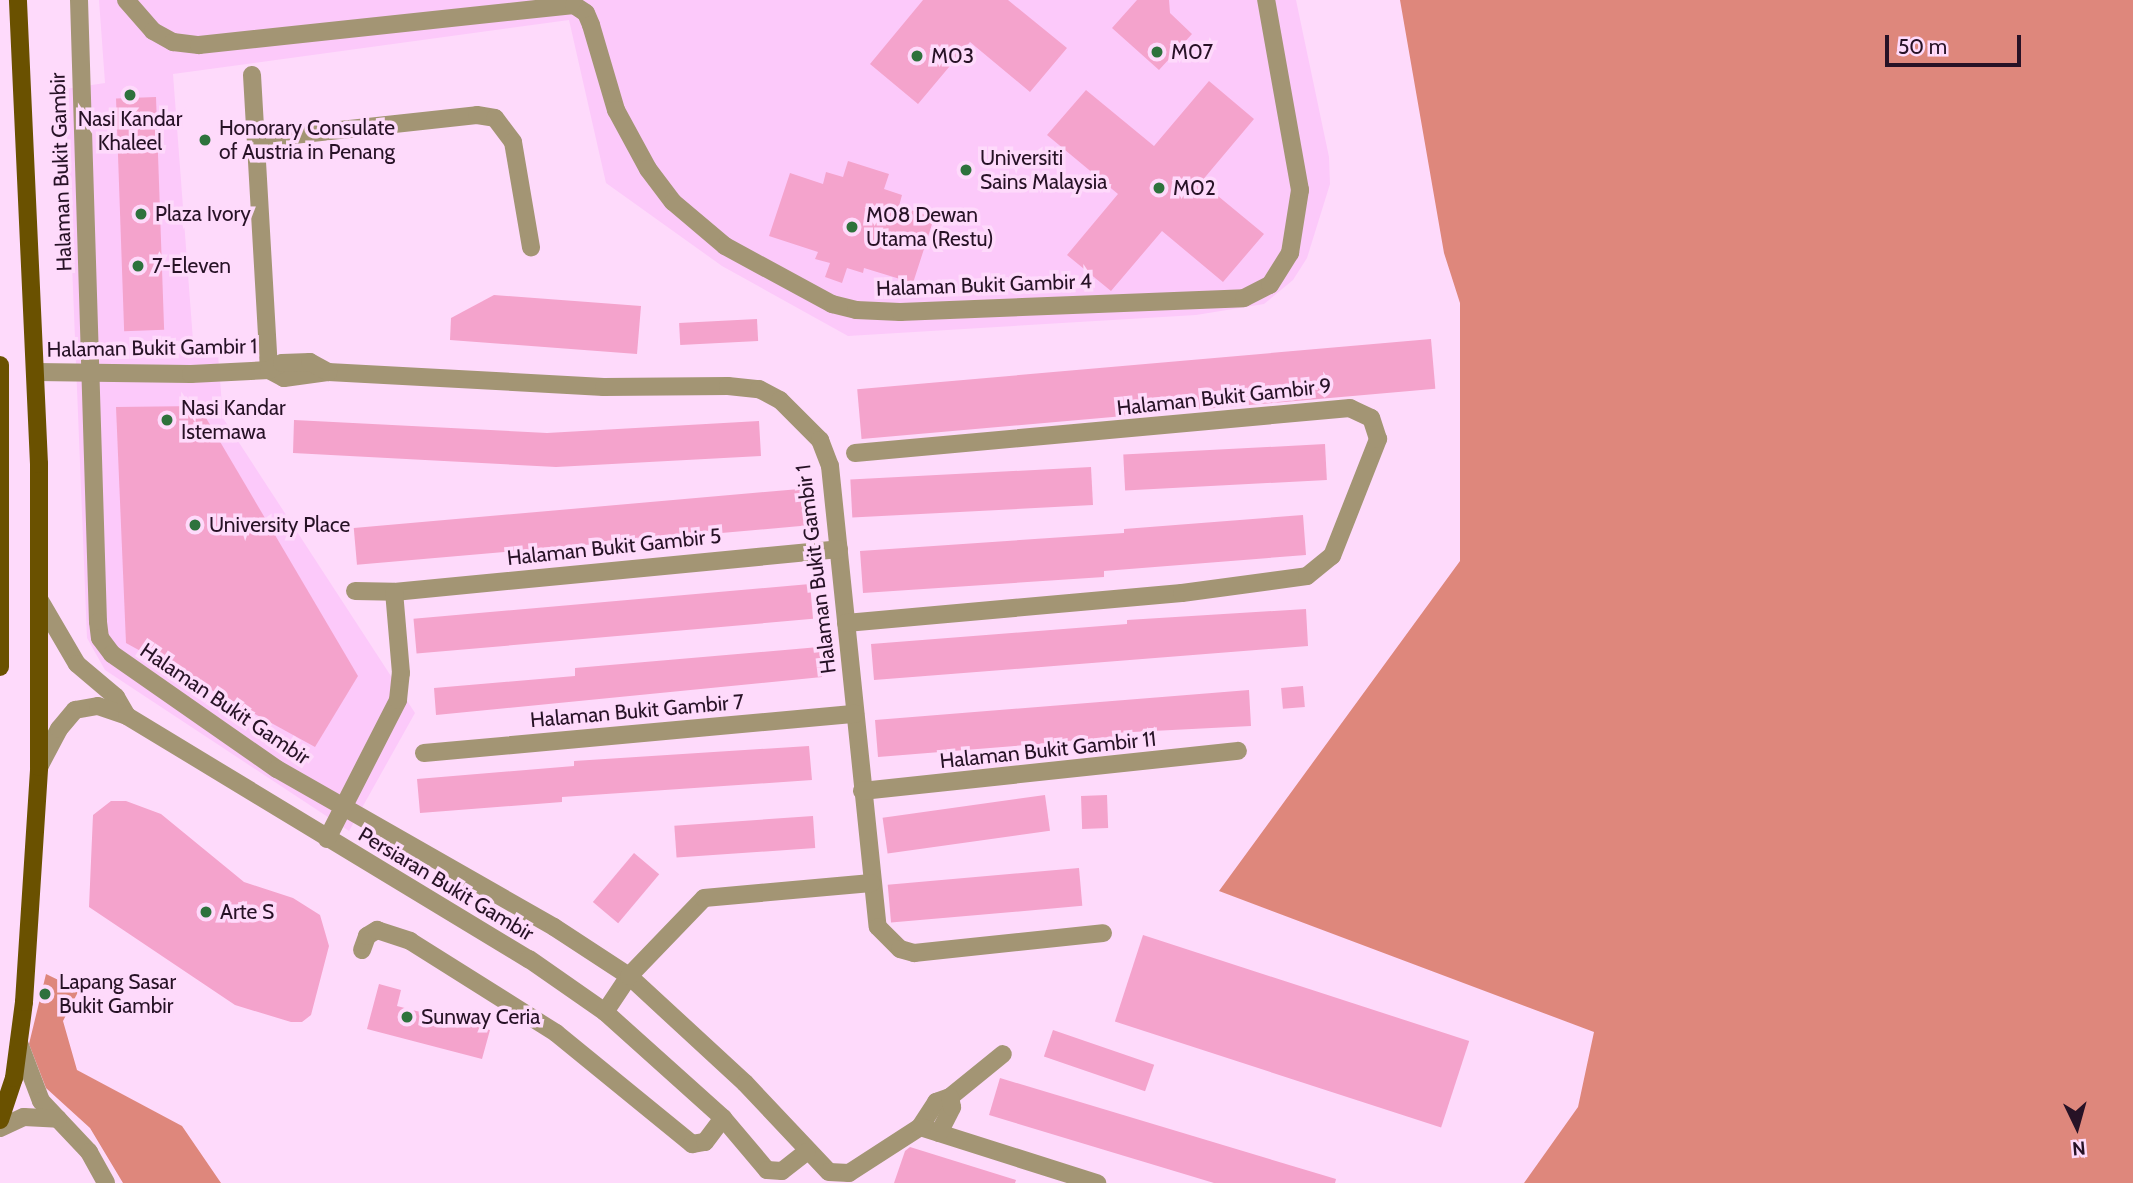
<!DOCTYPE html>
<style>
body{margin:0}
#map{position:relative;width:2133px;height:1183px;overflow:hidden;background:#fedafb;font-family:Cabin,sans-serif}
div>[style]{position:absolute}
[style*='--x']{left:calc(var(--x)*1px);top:calc(var(--y)*1px);width:calc(var(--w)*1px);rotate:calc(var(--a)*1deg)}
.built>*{inset:0;background:#fcc9fa}
.forest>*{inset:0;background:#de877c}
.building>*{inset:0;background:#f4a3cc;transform-origin:0 0}
.minor>*{height:18px;margin:-9px;padding:0 9px;transform-origin:9px;border-radius:9px;background:#a39574}
.major>*{height:18px;margin:-9px;padding:0 9px;transform-origin:9px;border-radius:9px;background:#6a5100}
.dots>*{width:19px;height:19px;translate:-50% -50%;box-sizing:border-box;border:4px solid #fedafb;border-radius:50%}
span{translate:-50% -50%;white-space:nowrap;text-align:center;line-height:1.15;-webkit-text-stroke:7px #fedafb;paint-order:stroke}
.poi-label{font-size:21px;color:#271226}
.left{translate:0 -50%;text-align:left}
.street-label{font-size:21px;color:#271226}
.north{position:absolute;left:2042px;top:1092px;width:70px;height:70px;-webkit-text-stroke:5px #fedafb;paint-order:stroke;rotate:175deg;font-size:19px;font-weight:700;line-height:28px;text-align:center;color:#271226}
.north::after{content:'';display:block;margin:auto;width:24px;height:32px;background:#271226;clip-path:polygon(50% 0,100% 100%,50% 72%,0 100%)}
.scale{position:absolute;left:1885px;top:35px;width:136px;height:32px;box-sizing:border-box;border:4px solid #271226;border-top:0;padding-left:9px;font-size:21px;line-height:24px;white-space:nowrap;color:#271226;-webkit-text-stroke:5px #fedafb;paint-order:stroke}
</style>
<div id="map">
<div class="built">
<i style="clip-path:polygon(99px 0,1296px 0,1329px 157px,1330px 184px,1307px 258px,1293px 280px,1264px 304px,1196px 315px,848px 336px,722px 266px,606px 183px,569px 20px,173px 74px,194px 354px,218px 354px,223px 418px,415px 713px,349px 831px,105px 670px,87px 638px,65px 89px,105px 83px)"></i>
</div>
<div class="forest">
<i style="clip-path:polygon(1400px 0,2133px 0,2133px 1183px,1524px 1183px,1578px 1107px,1594px 1032px,1219px 891px,1460px 561px,1460px 303px,1444px 253px)"></i>
<i style="clip-path:polygon(46px 974px,79px 990px,63px 1021px,77px 1070px,182px 1126px,221px 1183px,123px 1183px,90px 1128px,46px 1088px,29px 1044px)"></i>
</div>
<div class="building">
<i style="clip-path:polygon(923px 0,1008px 0,1067px 48px,1030px 92px,970px 42px,918px 104px,870px 64px)"></i>
<i style="clip-path:polygon(1137px 0,1169px 0,1170px 13px,1192px 34px,1159px 70px,1112px 28px)"></i>
<i style="clip-path:polygon(1209px 81px,1254px 119px,1201px 182px,1264px 234px,1223px 282px,1162px 231px,1111px 291px,1067px 255px,1118px 194px,1047px 135px,1086px 90px,1154px 146px)"></i>
<i style="left:156px;top:97px;width:233px;height:40px;rotate:88deg"></i>
<i style="clip-path:polygon(848px 161px,889px 174px,884px 189px,902px 195px,899px 206px,934px 218px,913px 283px,864px 268px,863px 273px,847px 268px,842px 283px,825px 277px,830px 263px,815px 259px,818px 252px,769px 236px,790px 173px,823px 184px,826px 172px,843px 177px)"></i>
<i style="clip-path:polygon(494px 295px,641px 306px,637px 354px,450px 340px,451px 318px)"></i>
<i style="left:757px;top:319px;width:22px;height:78px;rotate:87deg"></i>
<i style="left:1431px;top:339px;width:50px;height:576px;rotate:85deg"></i>
<i style="clip-path:polygon(199px 406px,358px 676px,315px 747px,126px 643px,116px 407px)"></i>
<i style="clip-path:polygon(294px 420px,547px 433px,759px 421px,761px 456px,556px 467px,293px 453px)"></i>
<i style="left:1325px;top:444px;width:36px;height:202px;rotate:87deg"></i>
<i style="left:1091px;top:467px;width:38px;height:241px;rotate:87deg"></i>
<i style="left:811px;top:488px;width:37px;height:459px;rotate:85deg"></i>
<i style="clip-path:polygon(1303px 515px,1306px 555px,1104px 571px,1104px 577px,863px 593px,860px 551px,1124px 533px,1124px 529px)"></i>
<i style="left:810px;top:584px;width:35px;height:398px;rotate:85deg"></i>
<i style="clip-path:polygon(1306px 609px,1308px 646px,874px 680px,871px 644px,1127px 624px,1127px 620px)"></i>
<i style="clip-path:polygon(819px 647px,822px 677px,436px 715px,434px 688px,575px 676px,575px 668px)"></i>
<i style="left:1303px;top:686px;width:21px;height:22px;rotate:85deg"></i>
<i style="clip-path:polygon(1249px 690px,1251px 726px,1113px 733px,1113px 738px,878px 757px,875px 720px)"></i>
<i style="clip-path:polygon(809px 746px,812px 780px,562px 797px,562px 802px,420px 813px,417px 779px,574px 766px,574px 761px)"></i>
<i style="left:1045px;top:795px;width:36px;height:164px;rotate:82deg"></i>
<i style="left:1107px;top:795px;width:33px;height:26px;rotate:88deg"></i>
<i style="clip-path:polygon(111px 801px,126px 801px,161px 814px,244px 882px,293px 898px,320px 915px,329px 946px,311px 1015px,302px 1022px,291px 1022px,235px 1005px,89px 907px,93px 815px)"></i>
<i style="left:813px;top:816px;width:32px;height:139px;rotate:86deg"></i>
<i style="left:634px;top:853px;width:33px;height:64px;rotate:40deg"></i>
<i style="left:1079px;top:868px;width:38px;height:192px;rotate:85deg"></i>
<i style="left:1143px;top:935px;width:343px;height:91px;rotate:18deg"></i>
<i style="clip-path:polygon(379px 984px,401px 990px,397px 1006px,490px 1030px,482px 1059px,367px 1029px)"></i>
<i style="left:1053px;top:1030px;width:107px;height:28px;rotate:19deg"></i>
<i style="clip-path:polygon(1000px 1078px,1336px 1179px,1335px 1183px,1214px 1183px,989px 1115px)"></i>
<i style="clip-path:polygon(910px 1147px,1016px 1180px,1015px 1183px,894px 1183px,905px 1151px)"></i>
</div>
<div class="minor">
<i style="--x:79;--y:0;--w:622;--a:88.25"></i>
<i style="--x:98;--y:622;--w:16;--a:83"></i>
<i style="--x:100;--y:638;--w:20;--a:53"></i>
<i style="--x:112;--y:654;--w:201;--a:34.9"></i>
<i style="--x:277;--y:769;--w:319;--a:29.7"></i>
<i style="--x:554;--y:927;--w:90;--a:33.2"></i>
<i style="--x:629;--y:976;--w:158;--a:42.7"></i>
<i style="--x:745;--y:1083;--w:122;--a:46.7"></i>
<i style="--x:829;--y:1172;--w:20;--a:3"></i>
<i style="--x:849;--y:1173;--w:85;--a:-32.9"></i>
<i style="--x:920;--y:1127;--w:30;--a:-57"></i>
<i style="--x:936;--y:1102;--w:15;--a:-20"></i>
<i style="--x:950;--y:1097;--w:68;--a:-39.1"></i>
<i style="--x:126;--y:0;--w:41;--a:48.9"></i>
<i style="--x:153;--y:31;--w:23;--a:29"></i>
<i style="--x:173;--y:42;--w:26;--a:7"></i>
<i style="--x:199;--y:45;--w:377;--a:-6.1"></i>
<i style="--x:574;--y:5;--w:14;--a:34"></i>
<i style="--x:586;--y:13;--w:13;--a:67"></i>
<i style="--x:591;--y:25;--w:89;--a:73.6"></i>
<i style="--x:616;--y:110;--w:67;--a:61.5"></i>
<i style="--x:648;--y:169;--w:41;--a:52.9"></i>
<i style="--x:673;--y:202;--w:68;--a:40.2"></i>
<i style="--x:725;--y:246;--w:122;--a:28.5"></i>
<i style="--x:832;--y:304;--w:25;--a:14"></i>
<i style="--x:856;--y:310;--w:44;--a:2.6"></i>
<i style="--x:900;--y:312;--w:344;--a:-2.3"></i>
<i style="--x:1244;--y:298;--w:29;--a:-27"></i>
<i style="--x:1270;--y:285;--w:38;--a:-58"></i>
<i style="--x:1290;--y:253;--w:64;--a:-81"></i>
<i style="--x:1300;--y:190;--w:193;--a:-100.1"></i>
<i style="--x:252;--y:75;--w:295;--a:86.7"></i>
<i style="--x:257;--y:139;--w:221;--a:-6.2"></i>
<i style="--x:477;--y:115;--w:18;--a:9"></i>
<i style="--x:495;--y:118;--w:30;--a:53"></i>
<i style="--x:513;--y:142;--w:107;--a:80.3"></i>
<i style="--x:269;--y:370;--w:17;--a:28"></i>
<i style="--x:284;--y:378;--w:44;--a:-7.8"></i>
<i style="--x:328;--y:372;--w:276;--a:3.1"></i>
<i style="--x:604;--y:387;--w:124;--a:-0.5"></i>
<i style="--x:728;--y:386;--w:31;--a:6"></i>
<i style="--x:759;--y:389;--w:24;--a:28"></i>
<i style="--x:780;--y:400;--w:57;--a:45"></i>
<i style="--x:820;--y:440;--w:28;--a:69"></i>
<i style="--x:830;--y:466;--w:463;--a:84.1"></i>
<i style="--x:878;--y:927;--w:31;--a:45"></i>
<i style="--x:900;--y:949;--w:15;--a:16"></i>
<i style="--x:914;--y:953;--w:190;--a:-6"></i>
<i style="--x:36;--y:372;--w:155;--a:0.7"></i>
<i style="--x:191;--y:374;--w:78;--a:-2.9"></i>
<i style="--x:269;--y:370;--w:15;--a:-28"></i>
<i style="--x:282;--y:363;--w:28;--a:-2"></i>
<i style="--x:310;--y:362;--w:21;--a:29"></i>
<i style="--x:355;--y:591;--w:39;--a:1"></i>
<i style="--x:394;--y:592;--w:447;--a:-5.5"></i>
<i style="--x:39;--y:599;--w:75;--a:59.7"></i>
<i style="--x:77;--y:664;--w:51;--a:40.2"></i>
<i style="--x:116;--y:697;--w:22;--a:60"></i>
<i style="--x:846;--y:623;--w:337;--a:-5.1"></i>
<i style="--x:1182;--y:593;--w:126;--a:-7.7"></i>
<i style="--x:1307;--y:576;--w:32;--a:-39"></i>
<i style="--x:1332;--y:556;--w:126;--a:-68.5"></i>
<i style="--x:1378;--y:439;--w:22;--a:-108"></i>
<i style="--x:1371;--y:418;--w:23;--a:-155"></i>
<i style="--x:1350;--y:408;--w:497;--a:174.8"></i>
<i style="--x:424;--y:753;--w:433;--a:-5.2"></i>
<i style="--x:39;--y:767;--w:43;--a:-62.2"></i>
<i style="--x:59;--y:729;--w:25;--a:-50"></i>
<i style="--x:75;--y:710;--w:23;--a:-10"></i>
<i style="--x:98;--y:706;--w:31;--a:19"></i>
<i style="--x:127;--y:716;--w:470;--a:31.2"></i>
<i style="--x:529;--y:959;--w:93;--a:34.9"></i>
<i style="--x:605;--y:1012;--w:159;--a:41.9"></i>
<i style="--x:723;--y:1118;--w:68;--a:49.8"></i>
<i style="--x:767;--y:1170;--w:15;--a:4"></i>
<i style="--x:782;--y:1171;--w:31;--a:-38"></i>
<i style="--x:862;--y:791;--w:378;--a:-6.1"></i>
<i style="--x:327;--y:839;--w:156;--a:-62.9"></i>
<i style="--x:398;--y:700;--w:27;--a:-84"></i>
<i style="--x:401;--y:673;--w:81;--a:-94.9"></i>
<i style="--x:362;--y:950;--w:15;--a:-70"></i>
<i style="--x:367;--y:936;--w:12;--a:-31"></i>
<i style="--x:377;--y:930;--w:35;--a:18"></i>
<i style="--x:410;--y:941;--w:173;--a:32.2"></i>
<i style="--x:556;--y:1033;--w:176;--a:39.2"></i>
<i style="--x:692;--y:1144;--w:13;--a:-9"></i>
<i style="--x:705;--y:1142;--w:30;--a:-53"></i>
<i style="--x:605;--y:1012;--w:43;--a:-56.3"></i>
<i style="--x:629;--y:976;--w:108;--a:-46.1"></i>
<i style="--x:704;--y:898;--w:168;--a:-5.1"></i>
<i style="--x:19;--y:1043;--w:62;--a:69.2"></i>
<i style="--x:41;--y:1101;--w:70;--a:46.7"></i>
<i style="--x:89;--y:1152;--w:35;--a:61"></i>
<i style="--x:920;--y:1127;--w:186;--a:17.6"></i>
<i style="--x:0;--y:1128;--w:26;--a:-25"></i>
<i style="--x:24;--y:1117;--w:34;--a:3"></i>
<i style="--x:939;--y:1133;--w:29;--a:-63"></i>
<i style="--x:952;--y:1107;--w:10;--a:-101"></i>
</div>
<div class="major">
<i style="--x:0;--y:365;--w:302;--a:90"></i>
<i style="--x:0;--y:1120;--w:44;--a:-71.6"></i>
<i style="--x:14;--y:1078;--w:77;--a:-82.5"></i>
<i style="--x:24;--y:1002;--w:235;--a:-86.3"></i>
<i style="--x:39;--y:767;--w:303;--a:-90"></i>
<i style="--x:39;--y:464;--w:464;--a:-92.6"></i>
</div>
<div class="dots">
<i style="left:1157px;top:52px;background:#2e723c"></i>
<i style="left:917px;top:56px;background:#2e723c"></i>
<i style="left:130px;top:95px;background:#2e723c"></i>
<i style="left:205px;top:140px;background:#2e723c"></i>
<i style="left:966px;top:170px;background:#2e723c"></i>
<i style="left:1159px;top:188px;background:#2e723c"></i>
<i style="left:141px;top:214px;background:#2e723c"></i>
<i style="left:852px;top:227px;background:#2e723c"></i>
<i style="left:138px;top:266px;background:#2e723c"></i>
<i style="left:167px;top:420px;background:#2e723c"></i>
<i style="left:195px;top:525px;background:#2e723c"></i>
<i style="left:206px;top:912px;background:#2e723c"></i>
<i style="left:45px;top:994px;background:#2e723c"></i>
<i style="left:407px;top:1017px;background:#2e723c"></i>
</div>
<div class="poi-label">
<span class="left" style="left:1171px;top:52px">M07</span>
<span class="left" style="left:931px;top:56px">M03</span>
<span style="left:130px;top:131px">Nasi Kandar<br>Khaleel</span>
<span class="left" style="left:219px;top:140px">Honorary Consulate<br>of Austria in Penang</span>
<span class="left" style="left:980px;top:170px">Universiti<br>Sains Malaysia</span>
<span class="left" style="left:1173px;top:188px">M02</span>
<span class="left" style="left:155px;top:214px">Plaza Ivory</span>
<span class="left" style="left:866px;top:227px">M08 Dewan<br>Utama (Restu)</span>
<span class="left" style="left:152px;top:266px">7-Eleven</span>
<span class="left" style="left:181px;top:420px">Nasi Kandar<br>Istemawa</span>
<span class="left" style="left:209px;top:525px">University Place</span>
<span class="left" style="left:220px;top:912px">Arte S</span>
<span class="left" style="left:59px;top:994px">Lapang Sasar<br>Bukit Gambir</span>
<span class="left" style="left:421px;top:1017px">Sunway Ceria</span>
</div>
<div class="street-label">
<span style="left:61px;top:172px;rotate:-92deg">Halaman Bukit Gambir</span>
<span style="left:984px;top:285px;rotate:-2deg">Halaman Bukit Gambir 4</span>
<span style="left:152px;top:348px;rotate:-1deg">Halaman Bukit Gambir 1</span>
<span style="left:1224px;top:397px;rotate:-6deg">Halaman Bukit Gambir 9</span>
<span style="left:614px;top:547px;rotate:-6deg">Halaman Bukit Gambir 5</span>
<span style="left:816px;top:569px;rotate:-97deg">Halaman Bukit Gambir 1</span>
<span style="left:225px;top:704px;rotate:34deg">Halaman Bukit Gambir</span>
<span style="left:637px;top:711px;rotate:-5deg">Halaman Bukit Gambir 7</span>
<span style="left:1048px;top:750px;rotate:-6deg">Halaman Bukit Gambir 11</span>
<span style="left:446px;top:884px;rotate:31deg">Persiaran Bukit Gambir</span>
</div>
<div class="north">N</div>
<div class="scale">50 m</div>
</div>
